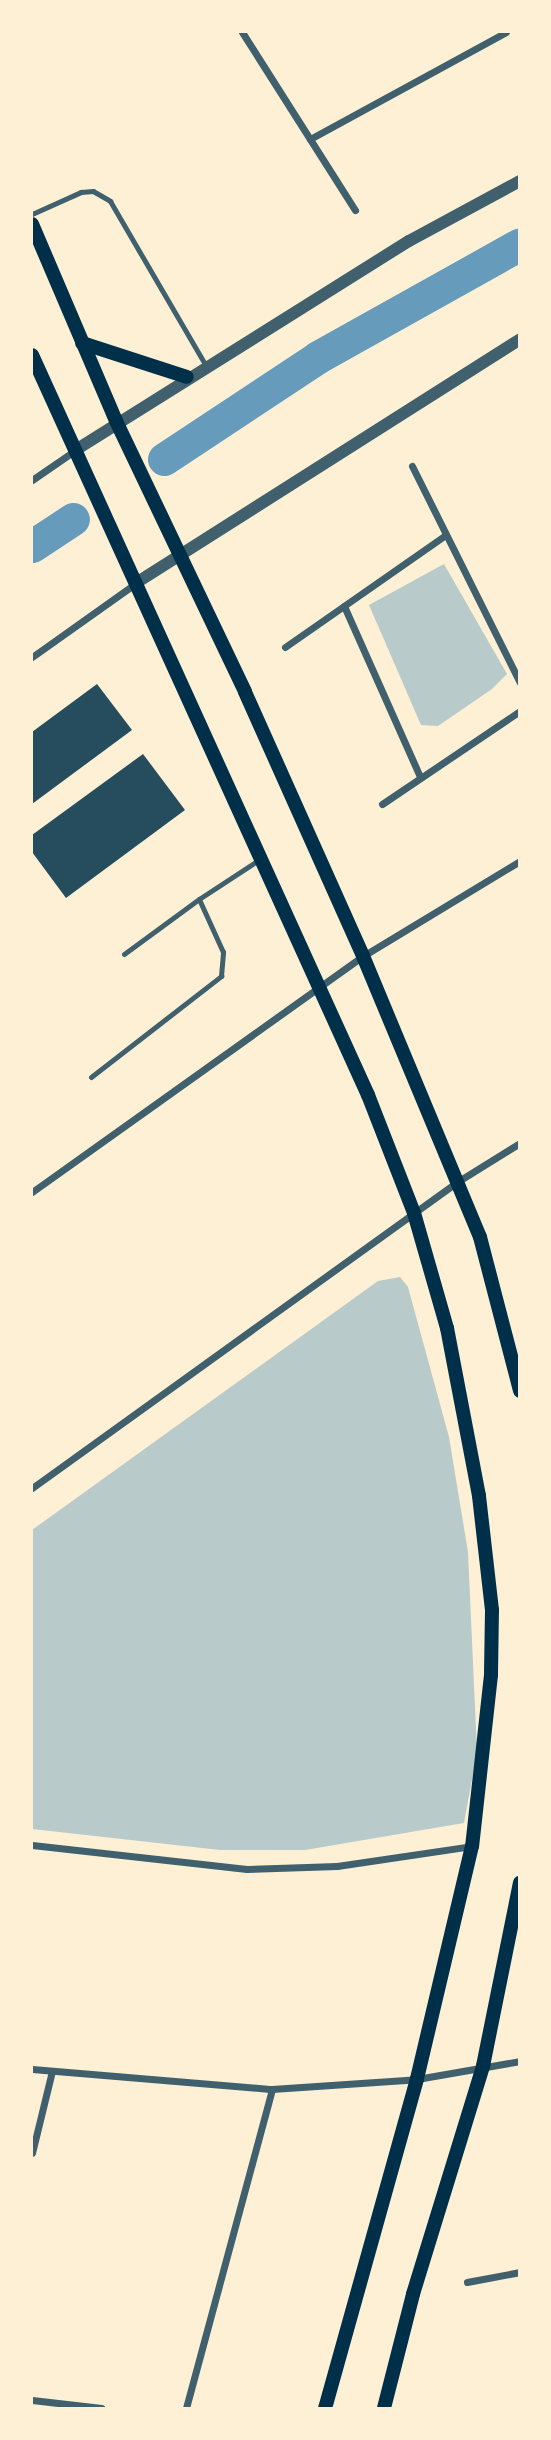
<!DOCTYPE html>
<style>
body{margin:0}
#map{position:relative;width:551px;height:2440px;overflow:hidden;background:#fdf0d5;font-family:Cabin,sans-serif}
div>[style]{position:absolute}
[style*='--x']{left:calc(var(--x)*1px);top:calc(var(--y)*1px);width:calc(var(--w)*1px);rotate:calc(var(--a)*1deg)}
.green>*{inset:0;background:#b9caca}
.canal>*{height:33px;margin:-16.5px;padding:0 16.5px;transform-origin:16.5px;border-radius:16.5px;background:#669bbc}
.building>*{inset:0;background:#264d5e}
.service>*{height:5px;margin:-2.5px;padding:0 2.5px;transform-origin:2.5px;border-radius:2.5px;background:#3f606c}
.minor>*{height:7px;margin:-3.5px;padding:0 3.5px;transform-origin:3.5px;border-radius:3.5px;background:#3f606c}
.tertiary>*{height:12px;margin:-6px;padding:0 6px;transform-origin:6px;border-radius:6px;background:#3f606c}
.secondary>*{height:14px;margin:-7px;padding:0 7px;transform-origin:7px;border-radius:7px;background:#003049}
span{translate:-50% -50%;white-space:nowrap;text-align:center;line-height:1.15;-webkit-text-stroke:5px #fdf0d5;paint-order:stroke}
.frame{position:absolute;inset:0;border:33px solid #fdf0d5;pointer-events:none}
</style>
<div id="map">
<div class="green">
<i style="clip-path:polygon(444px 564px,507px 674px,492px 689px,438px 726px,421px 725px,369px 605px)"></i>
<i style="clip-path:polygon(400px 1277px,408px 1287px,449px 1437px,468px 1552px,477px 1752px,464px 1823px,305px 1850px,220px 1850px,32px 1829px,32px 1530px,378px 1281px)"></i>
</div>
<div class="canal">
<i style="--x:164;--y:459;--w:185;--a:-33.5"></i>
<i style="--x:318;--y:357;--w:231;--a:-29.2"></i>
<i style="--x:32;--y:546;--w:49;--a:-33.4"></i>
</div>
<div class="building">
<i style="clip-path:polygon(97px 684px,132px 730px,32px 804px,32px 732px)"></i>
<i style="clip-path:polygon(143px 754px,185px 810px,66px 898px,32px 852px,32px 835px)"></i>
</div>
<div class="service">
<i style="--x:32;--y:214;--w:54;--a:-24.2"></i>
<i style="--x:81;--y:192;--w:12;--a:-5"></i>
<i style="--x:93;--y:191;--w:20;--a:30"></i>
<i style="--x:110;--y:201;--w:191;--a:59.8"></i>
<i style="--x:124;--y:954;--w:93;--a:-36.3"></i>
<i style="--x:91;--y:1077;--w:165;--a:-37.8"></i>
<i style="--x:221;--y:976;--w:24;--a:-85"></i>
<i style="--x:223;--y:952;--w:58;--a:-114.4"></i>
<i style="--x:199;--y:899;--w:73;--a:-33.3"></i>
</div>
<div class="minor">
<i style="--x:242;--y:32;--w:211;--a:57.6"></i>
<i style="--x:310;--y:139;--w:223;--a:-28.6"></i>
<i style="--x:412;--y:466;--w:242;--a:63.5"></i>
<i style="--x:32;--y:480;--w:51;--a:-34.6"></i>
<i style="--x:344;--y:606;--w:187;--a:66"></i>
<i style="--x:285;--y:647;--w:194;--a:-34.9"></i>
<i style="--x:32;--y:657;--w:128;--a:-35.4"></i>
<i style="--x:382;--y:804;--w:166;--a:-34"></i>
<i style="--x:32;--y:1192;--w:407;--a:-35.5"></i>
<i style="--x:363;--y:956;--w:184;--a:-31.2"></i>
<i style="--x:32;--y:1488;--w:524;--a:-35.75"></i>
<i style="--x:457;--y:1182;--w:74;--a:-31.8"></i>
<i style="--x:32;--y:1845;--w:216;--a:6.4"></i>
<i style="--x:247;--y:1869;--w:90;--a:-1.9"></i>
<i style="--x:337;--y:1866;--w:136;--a:-8.4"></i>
<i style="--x:32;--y:2069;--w:241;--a:4.8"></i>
<i style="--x:272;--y:2089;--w:145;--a:-3.9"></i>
<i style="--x:417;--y:2079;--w:105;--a:-9.9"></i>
<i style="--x:32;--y:2153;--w:84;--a:-76.3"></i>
<i style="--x:467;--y:2282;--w:54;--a:-10.7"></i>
<i style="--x:32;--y:2400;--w:70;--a:6.5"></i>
<i style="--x:186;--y:2408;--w:330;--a:-74.9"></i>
</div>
<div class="tertiary">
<i style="--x:74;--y:451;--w:395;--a:-32.1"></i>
<i style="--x:409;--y:241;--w:126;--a:-28.4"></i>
<i style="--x:136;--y:583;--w:455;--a:-32.4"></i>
</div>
<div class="secondary">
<i style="--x:32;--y:224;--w:214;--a:66.9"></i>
<i style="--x:116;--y:421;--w:300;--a:64.5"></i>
<i style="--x:245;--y:692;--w:289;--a:65.9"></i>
<i style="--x:363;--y:956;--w:304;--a:67.4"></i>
<i style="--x:480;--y:1237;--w:159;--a:75.4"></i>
<i style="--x:82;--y:343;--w:110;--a:17.9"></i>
<i style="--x:32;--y:355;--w:813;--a:65.58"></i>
<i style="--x:368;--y:1095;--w:127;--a:68.7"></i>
<i style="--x:414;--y:1213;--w:120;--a:74"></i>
<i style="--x:447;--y:1328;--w:171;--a:79.2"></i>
<i style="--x:479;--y:1496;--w:115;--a:83.5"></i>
<i style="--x:492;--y:1610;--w:65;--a:90.9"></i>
<i style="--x:491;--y:1675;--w:172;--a:96.3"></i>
<i style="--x:472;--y:1846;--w:239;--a:103.3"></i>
<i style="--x:417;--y:2079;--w:342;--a:105.6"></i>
<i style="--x:384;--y:2408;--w:118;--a:-75.7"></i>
<i style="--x:413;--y:2294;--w:239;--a:-72.9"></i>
<i style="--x:483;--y:2066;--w:187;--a:-78.6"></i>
</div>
<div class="frame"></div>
</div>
